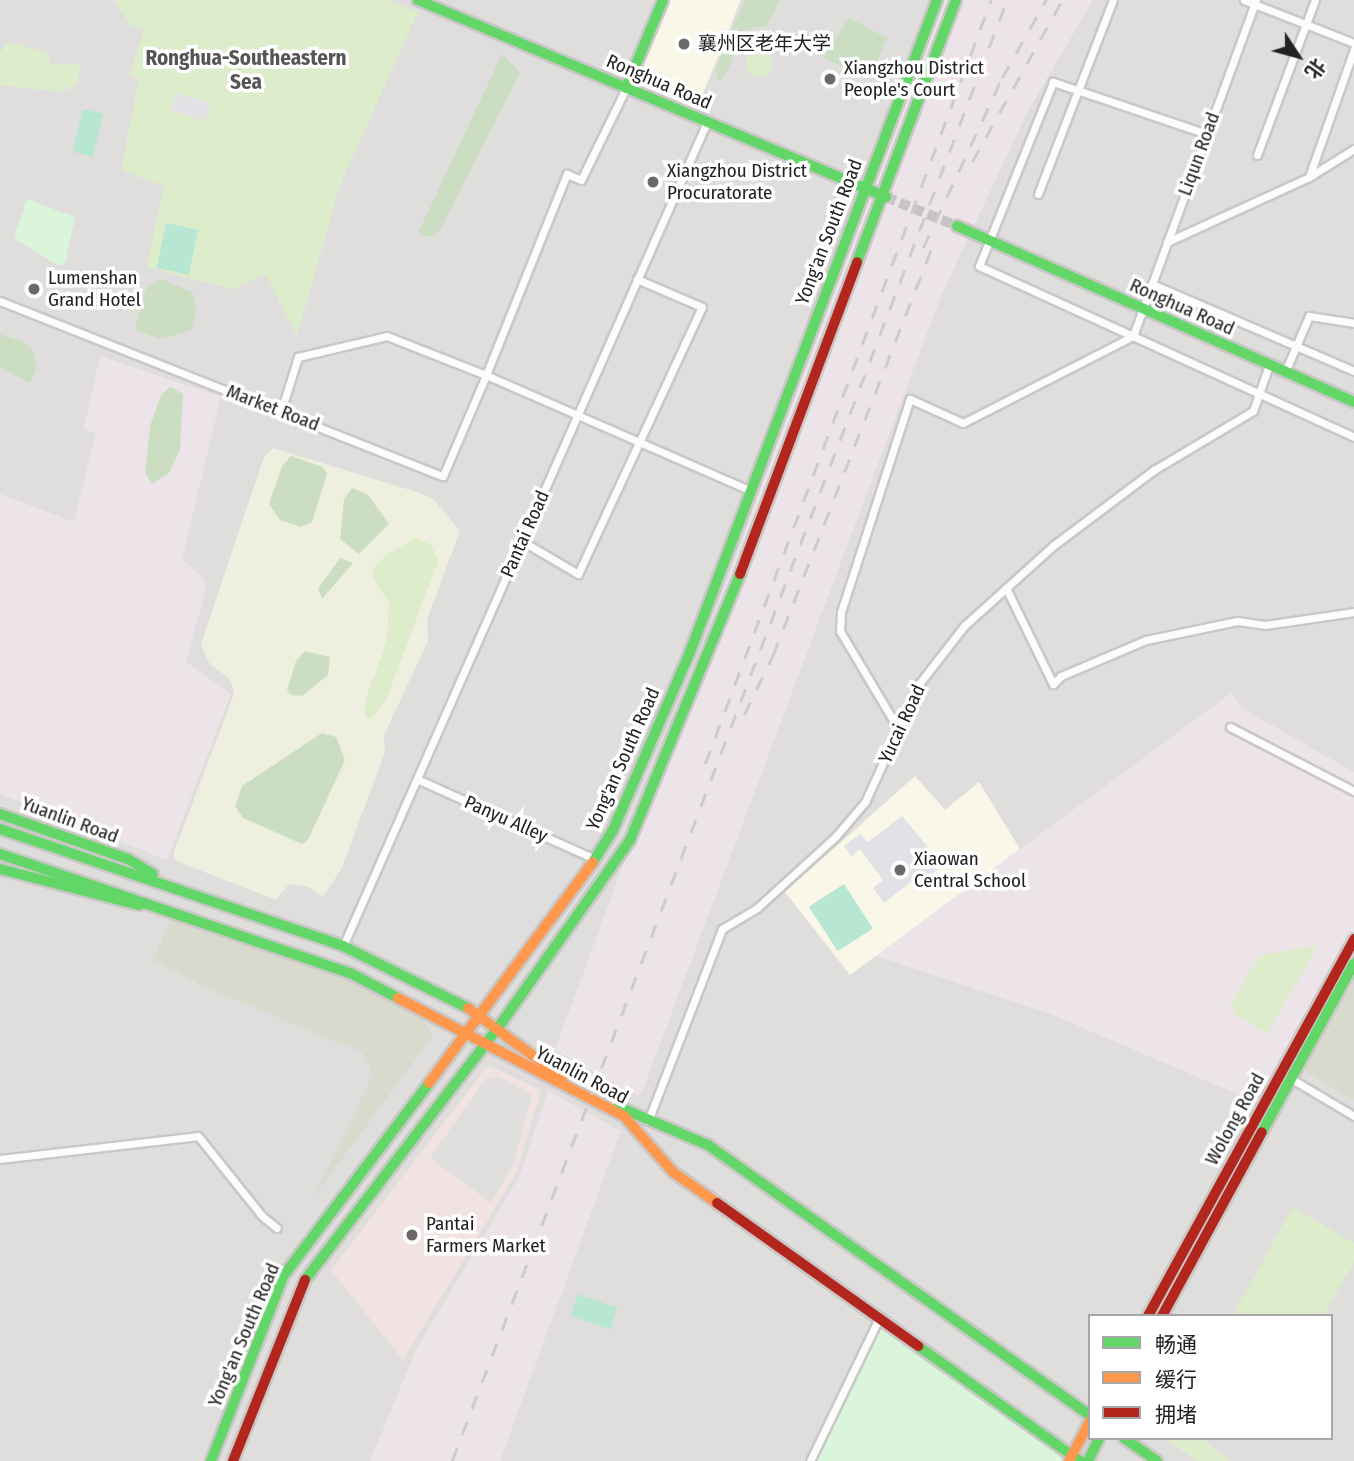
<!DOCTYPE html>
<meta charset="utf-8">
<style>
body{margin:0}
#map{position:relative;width:1354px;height:1461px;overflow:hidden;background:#f0eeeb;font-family:"Fira Sans Condensed","Noto Sans SC",sans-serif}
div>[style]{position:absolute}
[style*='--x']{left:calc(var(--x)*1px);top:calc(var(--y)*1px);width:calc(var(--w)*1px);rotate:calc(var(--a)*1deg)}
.residential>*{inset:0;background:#dfdedc}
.commercial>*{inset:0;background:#f1e3e1}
.industrial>*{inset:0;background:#ede4e9}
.education>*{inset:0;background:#f8f7e8}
.construction>*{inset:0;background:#d9d9cd}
.farmland>*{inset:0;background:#efefdf}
.grass>*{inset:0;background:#ddeccb}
.round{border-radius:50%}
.forest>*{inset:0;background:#cbdec1}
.park>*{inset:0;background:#daf5da}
.pitch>*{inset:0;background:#b7e6d2;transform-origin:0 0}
.parking>*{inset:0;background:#e0dfde;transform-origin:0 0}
.plaza>*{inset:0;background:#e2e1e5;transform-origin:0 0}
.pier>*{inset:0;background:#dedddd}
.secondary-tunnel>*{height:10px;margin-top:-5px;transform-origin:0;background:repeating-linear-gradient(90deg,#c7c5c3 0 10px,transparent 0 15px)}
.roads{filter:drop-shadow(2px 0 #c9c8c7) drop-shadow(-2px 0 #c9c8c7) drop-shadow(0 2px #c9c8c7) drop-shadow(0 -2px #c9c8c7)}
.street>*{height:7px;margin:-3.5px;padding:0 3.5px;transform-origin:3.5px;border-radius:3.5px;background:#fdfcfc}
.fast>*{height:10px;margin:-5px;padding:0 5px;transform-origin:5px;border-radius:5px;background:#63d668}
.slow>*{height:10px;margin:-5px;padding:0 5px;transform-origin:5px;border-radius:5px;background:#ff974d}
.jam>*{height:10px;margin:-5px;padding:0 5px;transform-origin:5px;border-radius:5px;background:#b3261e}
.rail>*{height:2.5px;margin-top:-1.25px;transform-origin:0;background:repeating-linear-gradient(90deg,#ccc 0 14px,transparent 0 28px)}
.dots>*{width:19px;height:19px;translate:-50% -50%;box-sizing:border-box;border:4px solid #fff;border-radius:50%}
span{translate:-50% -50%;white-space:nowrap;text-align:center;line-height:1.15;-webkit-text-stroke:7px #fff;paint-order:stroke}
.poi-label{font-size:19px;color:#222}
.left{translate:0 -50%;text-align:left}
.street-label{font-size:19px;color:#222}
.neighbourhood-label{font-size:21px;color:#555;font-weight:700}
.legend{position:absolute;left:1088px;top:1314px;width:245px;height:126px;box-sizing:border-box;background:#fff;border:2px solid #a7a7a7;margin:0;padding:9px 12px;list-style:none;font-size:21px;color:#222}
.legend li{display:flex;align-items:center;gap:14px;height:35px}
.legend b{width:35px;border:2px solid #a7a7a7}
.north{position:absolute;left:1263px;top:21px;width:70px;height:70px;-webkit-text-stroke:5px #fff;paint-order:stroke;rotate:126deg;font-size:19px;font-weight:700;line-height:28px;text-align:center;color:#222}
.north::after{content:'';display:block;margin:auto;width:24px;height:32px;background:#222;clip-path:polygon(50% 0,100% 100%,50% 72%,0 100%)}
</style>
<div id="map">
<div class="residential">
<i style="clip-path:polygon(evenodd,0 0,1354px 0,1354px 1461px,0 1461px,0 0,1090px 1316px,1331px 1316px,1331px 1438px,1090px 1438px,1090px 1316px)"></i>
</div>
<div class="commercial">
<i style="clip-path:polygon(488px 1065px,541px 1090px,517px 1172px,403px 1360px,331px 1270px)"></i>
</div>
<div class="industrial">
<i style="clip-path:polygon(940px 0,1093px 0,1028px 111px,941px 296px,640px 1097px,555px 1050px)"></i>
<i style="clip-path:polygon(100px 356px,221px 397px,182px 559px,203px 578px,206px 589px,186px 662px,231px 694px,167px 860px,0 794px,0 494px,74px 522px,96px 433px,84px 429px)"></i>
<i style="clip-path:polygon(1231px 693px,1243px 709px,1354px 772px,1354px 939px,1263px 1105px,1048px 1013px,876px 956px)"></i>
<i style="clip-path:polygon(548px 1091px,621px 1131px,500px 1461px,370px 1461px,416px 1350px,520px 1175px)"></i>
</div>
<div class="education">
<i style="clip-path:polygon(663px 0,741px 0,694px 116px,626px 88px)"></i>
<i style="clip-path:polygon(915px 776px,945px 810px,979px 782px,1020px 849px,850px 975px,785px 892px)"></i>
</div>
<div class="construction">
<i style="clip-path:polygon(172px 914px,344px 975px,423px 1020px,433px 1036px,312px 1199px,373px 1075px,362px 1053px,199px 984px,154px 960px)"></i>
<i style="clip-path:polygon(1354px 980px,1354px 1100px,1304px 1071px)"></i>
</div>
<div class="farmland">
<i style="clip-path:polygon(273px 448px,420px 493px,434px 500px,460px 531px,427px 620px,428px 641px,384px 735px,385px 752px,342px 868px,323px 897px,308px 887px,289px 884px,276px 900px,174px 860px,174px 852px,234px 694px,230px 679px,209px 663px,201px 644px,264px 457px)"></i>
</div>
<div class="grass">
<i style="clip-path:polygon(114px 0,389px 0,418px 12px,340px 185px,297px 336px,265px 274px,233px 289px,146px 267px,164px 186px,121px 170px,139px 78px,129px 75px,144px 30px,130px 25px)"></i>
<i style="clip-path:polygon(8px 42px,47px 52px,51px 64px,81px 65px,76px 85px,62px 92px,0 85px,0 53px)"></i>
<i class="round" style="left:746px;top:51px;width:26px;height:26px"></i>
<i style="clip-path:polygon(416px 538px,431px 545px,438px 561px,385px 703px,371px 719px,365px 717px,365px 701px,387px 641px,389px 603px,372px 577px,375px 566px,388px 554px)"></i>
<i style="clip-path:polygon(1319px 945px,1267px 1033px,1235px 1015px,1231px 1003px,1260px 955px)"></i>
<i style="clip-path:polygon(1293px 1207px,1354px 1243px,1354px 1262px,1323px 1316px,1232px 1316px)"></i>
<i style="clip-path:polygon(1165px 1438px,1202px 1438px,1230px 1461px,1197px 1461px)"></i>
</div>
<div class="forest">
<i style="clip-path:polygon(745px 0,780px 0,767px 26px,742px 31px,727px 73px,719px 82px,715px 70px)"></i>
<i style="clip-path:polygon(849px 18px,887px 38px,873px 73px,851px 71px,824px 58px)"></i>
<i style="clip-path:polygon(502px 54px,520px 73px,441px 228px,434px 236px,425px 236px,419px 231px)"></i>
<i style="clip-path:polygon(161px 279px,192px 292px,197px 309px,191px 330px,160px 339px,135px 329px,146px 289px)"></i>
<i style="clip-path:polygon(0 334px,23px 342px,33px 351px,37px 366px,30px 383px,0 367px)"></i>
<i style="clip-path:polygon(170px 387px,183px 394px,180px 450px,169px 473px,152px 484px,145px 473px,150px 426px,161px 395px)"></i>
<i style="clip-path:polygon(291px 456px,323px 467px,327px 474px,312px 522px,301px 527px,280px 520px,269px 504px,282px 466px)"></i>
<i style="clip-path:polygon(352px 488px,368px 495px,389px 524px,359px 554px,340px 539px,344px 499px)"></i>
<i style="clip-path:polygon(340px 558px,353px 563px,322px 599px,318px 589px)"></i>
<i style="clip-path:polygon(305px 651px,330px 657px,328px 675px,302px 696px,291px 695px,287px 690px,296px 661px)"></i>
<i style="clip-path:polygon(322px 733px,336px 737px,345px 760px,308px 840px,302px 844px,243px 818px,235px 806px,242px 786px)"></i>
</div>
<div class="park">
<i style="clip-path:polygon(27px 199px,75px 217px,65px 263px,59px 266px,14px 238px)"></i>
<i style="clip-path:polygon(879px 1318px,1071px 1455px,1069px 1461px,810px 1461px)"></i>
</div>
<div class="pitch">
<i style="left:83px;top:109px;width:21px;height:44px;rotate:14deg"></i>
<i style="left:166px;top:223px;width:33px;height:46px;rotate:12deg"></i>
<i style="left:844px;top:884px;width:53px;height:42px;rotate:57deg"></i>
<i style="left:578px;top:1294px;width:42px;height:23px;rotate:19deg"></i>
</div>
<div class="parking">
<i style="clip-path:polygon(631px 90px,642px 95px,625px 136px,648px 147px,625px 206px,585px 188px)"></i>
<i style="left:19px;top:97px;width:63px;height:43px;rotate:13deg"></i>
<i style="clip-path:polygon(498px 1076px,532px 1095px,513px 1165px,491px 1203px,430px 1158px,484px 1081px)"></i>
<i style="clip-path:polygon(633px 1145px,652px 1164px,617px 1245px,596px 1294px,571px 1286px)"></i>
</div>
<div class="plaza">
<i style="left:175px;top:93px;width:37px;height:18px;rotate:16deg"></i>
<i style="clip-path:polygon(902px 816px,943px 865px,921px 883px,916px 878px,884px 903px,873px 888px,883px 880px,860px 849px,851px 857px,844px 846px,860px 834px,868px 842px)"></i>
</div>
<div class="pier">
<i style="clip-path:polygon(0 820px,64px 837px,52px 877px,0 863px)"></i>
</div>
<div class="secondary-tunnel">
<i style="--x:886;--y:197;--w:77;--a:22.2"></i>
</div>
<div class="roads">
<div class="street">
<i style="--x:1244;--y:0;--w:118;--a:21.4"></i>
<i style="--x:1207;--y:134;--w:163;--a:-161.3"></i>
<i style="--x:1053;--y:82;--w:198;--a:111.9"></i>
<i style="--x:979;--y:266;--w:412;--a:24.5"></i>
<i style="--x:1257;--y:155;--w:165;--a:-69.5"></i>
<i style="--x:1309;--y:177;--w:136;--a:-70.6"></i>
<i style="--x:1038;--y:194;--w:208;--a:-68.9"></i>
<i style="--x:1167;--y:242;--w:156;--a:-24.6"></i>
<i style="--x:1309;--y:177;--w:53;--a:-31.9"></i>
<i style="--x:1152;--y:284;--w:220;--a:23.3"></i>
<i style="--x:0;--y:301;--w:476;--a:21.6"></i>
<i style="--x:443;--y:476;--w:110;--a:-66.9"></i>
<i style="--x:486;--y:375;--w:289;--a:23.6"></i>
<i style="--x:1285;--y:372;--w:61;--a:-66.8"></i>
<i style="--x:1309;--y:316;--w:46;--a:8.8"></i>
<i style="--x:281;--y:411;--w:57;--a:-72.5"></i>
<i style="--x:298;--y:357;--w:91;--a:-13.3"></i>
<i style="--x:387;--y:336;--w:106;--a:21.5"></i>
<i style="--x:486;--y:375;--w:217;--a:-68.1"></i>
<i style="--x:567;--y:174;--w:15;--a:23"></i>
<i style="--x:581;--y:180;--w:102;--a:-63.9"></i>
<i style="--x:522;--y:541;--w:65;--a:30.5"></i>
<i style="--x:578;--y:574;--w:294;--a:-65.1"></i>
<i style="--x:702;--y:307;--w:71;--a:-156.7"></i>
<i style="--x:1006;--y:588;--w:107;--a:63.9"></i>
<i style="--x:1053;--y:684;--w:11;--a:-45"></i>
<i style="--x:1061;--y:676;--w:92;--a:-23"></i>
<i style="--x:1146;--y:640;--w:93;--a:-11.8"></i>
<i style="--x:1237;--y:621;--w:28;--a:8"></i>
<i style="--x:1265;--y:625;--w:90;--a:-8.3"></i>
<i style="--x:1230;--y:727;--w:140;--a:27.3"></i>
<i style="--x:899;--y:730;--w:115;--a:-120.8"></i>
<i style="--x:840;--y:631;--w:19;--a:-87"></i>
<i style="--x:841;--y:612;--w:224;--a:-72.1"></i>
<i style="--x:910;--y:399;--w:58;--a:24.4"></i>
<i style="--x:963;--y:423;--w:191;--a:-27.1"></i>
<i style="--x:1133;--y:336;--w:358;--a:-69.9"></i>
<i style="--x:417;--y:779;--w:195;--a:24.2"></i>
<i style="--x:343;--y:946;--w:901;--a:-66.17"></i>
<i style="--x:1290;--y:1078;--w:74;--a:30.7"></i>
<i style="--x:648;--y:1121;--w:206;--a:-68.9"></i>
<i style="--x:722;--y:929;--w:41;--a:-31"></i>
<i style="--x:757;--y:908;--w:107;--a:-42.3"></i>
<i style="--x:836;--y:836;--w:45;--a:-49.5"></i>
<i style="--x:865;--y:802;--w:130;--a:-65.4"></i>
<i style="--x:919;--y:684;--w:73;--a:-52.2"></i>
<i style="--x:964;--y:626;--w:121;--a:-42"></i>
<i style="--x:1054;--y:545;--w:125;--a:-36.9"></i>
<i style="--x:1154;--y:470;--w:115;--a:-30.8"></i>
<i style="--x:1253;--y:411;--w:49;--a:-70.8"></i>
<i style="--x:0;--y:1159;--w:199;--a:-6.6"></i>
<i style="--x:198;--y:1136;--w:102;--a:51.3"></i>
<i style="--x:262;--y:1216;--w:19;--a:39"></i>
<i style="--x:810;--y:1461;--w:159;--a:-64.2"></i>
</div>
<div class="fast">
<i style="--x:418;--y:0;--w:508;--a:22.83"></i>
<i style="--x:626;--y:88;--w:95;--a:-67.2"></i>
<i style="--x:957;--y:226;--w:434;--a:23.9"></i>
<i style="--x:857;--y:262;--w:280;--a:-69.3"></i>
<i style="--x:0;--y:814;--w:136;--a:19.4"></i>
<i style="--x:128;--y:859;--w:29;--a:31"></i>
<i style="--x:0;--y:829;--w:362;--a:18.8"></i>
<i style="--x:343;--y:946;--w:140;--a:26.4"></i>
<i style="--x:0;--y:854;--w:370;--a:18.8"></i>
<i style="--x:350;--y:973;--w:54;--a:27.5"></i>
<i style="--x:593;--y:862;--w:38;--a:-58"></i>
<i style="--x:613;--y:830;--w:194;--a:-66.6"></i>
<i style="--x:690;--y:652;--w:697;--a:-69.25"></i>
<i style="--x:0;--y:869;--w:144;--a:14.5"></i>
<i style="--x:619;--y:1107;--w:97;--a:23.1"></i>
<i style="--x:708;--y:1145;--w:468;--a:35.3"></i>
<i style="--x:1262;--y:1132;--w:192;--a:-61.4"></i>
<i style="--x:305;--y:1280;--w:321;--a:-52.6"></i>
<i style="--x:500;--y:1025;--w:226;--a:-54.9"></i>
<i style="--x:630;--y:840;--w:288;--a:-67.5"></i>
<i style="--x:918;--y:1346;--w:199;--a:35.4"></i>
<i style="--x:1124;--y:1438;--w:40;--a:34.9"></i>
<i style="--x:211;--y:1461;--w:200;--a:-68.6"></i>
<i style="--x:284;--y:1275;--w:241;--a:-52.9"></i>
<i style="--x:1088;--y:1461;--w:25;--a:-64"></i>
</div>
<div class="slow">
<i style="--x:398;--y:998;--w:255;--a:27.6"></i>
<i style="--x:624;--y:1116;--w:74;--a:48.8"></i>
<i style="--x:673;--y:1172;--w:54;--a:35.2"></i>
<i style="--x:468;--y:1008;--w:117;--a:36.3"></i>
<i style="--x:429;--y:1083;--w:275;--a:-53.4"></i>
<i style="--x:1069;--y:1461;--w:45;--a:-62.3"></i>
</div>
<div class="jam">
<i style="--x:740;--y:574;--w:333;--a:-69.4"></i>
<i style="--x:717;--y:1203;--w:247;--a:35.4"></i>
<i style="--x:1148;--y:1316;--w:430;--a:-61.3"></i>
<i style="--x:1162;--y:1316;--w:209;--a:-61.5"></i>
<i style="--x:233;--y:1461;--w:195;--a:-68.3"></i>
</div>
</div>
<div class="rail">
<i style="--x:972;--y:162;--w:185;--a:-60.9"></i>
<i style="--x:923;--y:248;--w:187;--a:-65.1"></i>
<i style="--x:1002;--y:78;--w:90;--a:-60.6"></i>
<i style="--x:744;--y:715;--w:67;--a:-64.2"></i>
<i style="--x:773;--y:655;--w:448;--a:-68.7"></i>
<i style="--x:705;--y:764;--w:816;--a:-69.48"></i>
<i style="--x:452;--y:1461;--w:1563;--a:-69.2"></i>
</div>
<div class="dots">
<i style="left:684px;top:44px;background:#6a6968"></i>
<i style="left:830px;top:79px;background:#6a6968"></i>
<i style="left:653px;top:182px;background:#6a6968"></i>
<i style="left:34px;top:289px;background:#6a6968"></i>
<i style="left:900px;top:870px;background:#6a6968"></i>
<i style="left:412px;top:1235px;background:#6a6968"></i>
</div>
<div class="poi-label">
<span class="left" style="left:698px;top:44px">襄州区老年大学</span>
<span class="left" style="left:844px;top:79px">Xiangzhou District<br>People's Court</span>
<span class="left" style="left:667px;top:182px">Xiangzhou District<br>Procuratorate</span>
<span class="left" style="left:48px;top:289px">Lumenshan<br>Grand Hotel</span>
<span class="left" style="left:914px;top:870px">Xiaowan<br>Central School</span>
<span class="left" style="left:426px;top:1235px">Pantai<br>Farmers Market</span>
</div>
<div class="street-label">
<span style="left:659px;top:82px;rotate:23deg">Ronghua Road</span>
<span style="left:1199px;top:154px;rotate:-70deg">Liqun Road</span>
<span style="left:829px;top:232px;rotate:-69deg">Yong'an South Road</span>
<span style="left:1182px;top:307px;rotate:24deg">Ronghua Road</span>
<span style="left:273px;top:408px;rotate:21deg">Market Road</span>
<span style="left:525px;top:534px;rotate:-66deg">Pantai Road</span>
<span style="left:902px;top:724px;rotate:-65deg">Yucai Road</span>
<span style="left:623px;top:759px;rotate:-66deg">Yong'an South Road</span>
<span style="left:506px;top:819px;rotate:24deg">Panyu Alley</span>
<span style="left:70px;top:820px;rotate:20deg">Yuanlin Road</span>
<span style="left:582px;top:1075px;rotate:28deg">Yuanlin Road</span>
<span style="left:1235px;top:1119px;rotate:-61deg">Wolong Road</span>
<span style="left:244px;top:1335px;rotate:-67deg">Yong'an South Road</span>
</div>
<div class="neighbourhood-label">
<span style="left:246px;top:70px">Ronghua-Southeastern<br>Sea</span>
</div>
<ul class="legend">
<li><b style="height:9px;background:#63d668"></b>畅通</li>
<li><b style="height:9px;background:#ff974d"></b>缓行</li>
<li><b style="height:9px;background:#b3261e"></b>拥堵</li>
</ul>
<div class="north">北</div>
</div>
